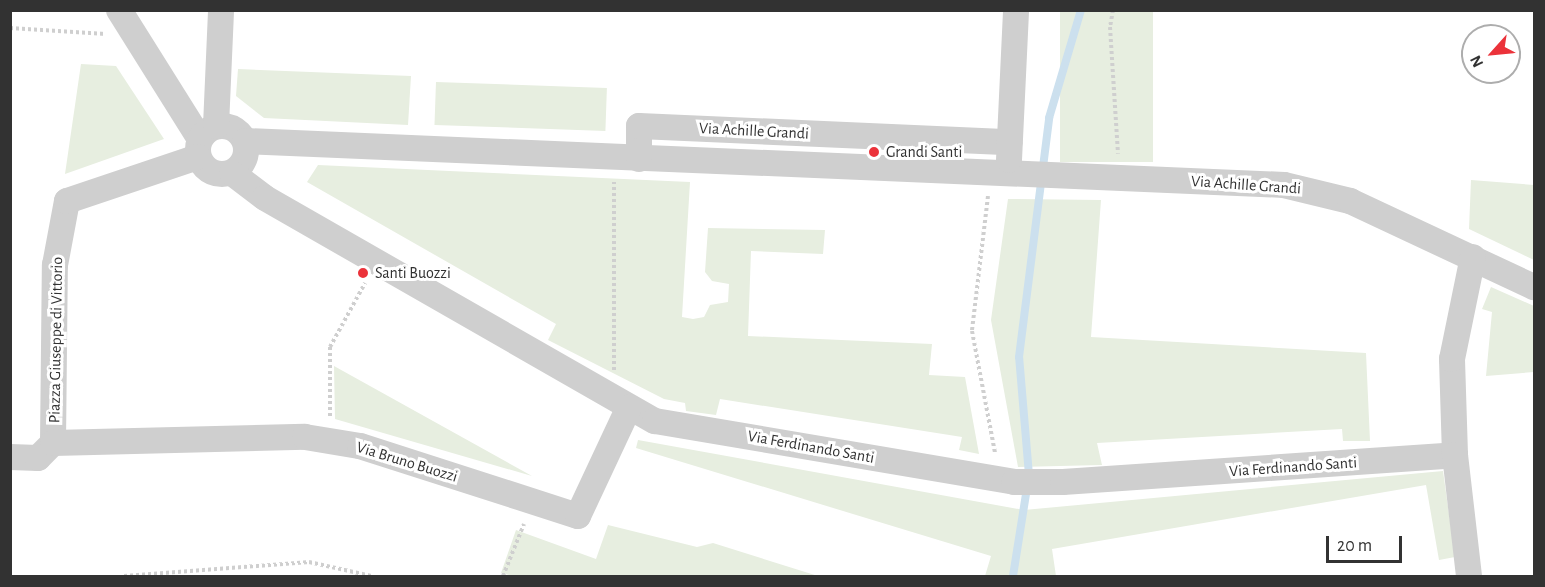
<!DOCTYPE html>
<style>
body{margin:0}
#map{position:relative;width:1545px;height:587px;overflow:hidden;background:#fff;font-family:"Alegreya Sans",sans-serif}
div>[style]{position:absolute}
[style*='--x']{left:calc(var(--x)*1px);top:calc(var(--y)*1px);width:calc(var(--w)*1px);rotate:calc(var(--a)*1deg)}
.green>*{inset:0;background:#e7eee0;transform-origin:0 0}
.stream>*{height:8px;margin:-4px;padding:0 4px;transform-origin:4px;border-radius:4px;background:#cce0ee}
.path>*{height:4px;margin-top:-2px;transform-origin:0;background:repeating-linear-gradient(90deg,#cfcfcf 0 3px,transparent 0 6px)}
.minor>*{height:26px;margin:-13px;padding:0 13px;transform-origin:13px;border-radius:13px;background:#cfcfcf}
.minor>.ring{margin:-13px;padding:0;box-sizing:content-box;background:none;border:26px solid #cfcfcf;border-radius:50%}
.dots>*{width:16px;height:16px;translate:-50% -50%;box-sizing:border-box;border:3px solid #fff;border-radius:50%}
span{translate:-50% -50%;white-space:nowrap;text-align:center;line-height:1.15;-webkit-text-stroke:6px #fff;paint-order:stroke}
.street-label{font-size:16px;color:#323232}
.poi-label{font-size:16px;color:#323232}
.left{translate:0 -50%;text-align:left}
.frame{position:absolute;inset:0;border:12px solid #323232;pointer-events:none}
.north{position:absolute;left:1461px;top:24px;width:60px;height:60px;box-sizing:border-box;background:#fff;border:2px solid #adadad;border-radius:50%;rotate:243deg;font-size:16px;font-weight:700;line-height:24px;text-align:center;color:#323232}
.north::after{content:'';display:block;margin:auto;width:21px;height:27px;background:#eb323a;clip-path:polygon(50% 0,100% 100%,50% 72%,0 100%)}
.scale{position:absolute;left:1326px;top:536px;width:76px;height:27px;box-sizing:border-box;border:3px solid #323232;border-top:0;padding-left:8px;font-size:18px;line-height:21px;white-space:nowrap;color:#323232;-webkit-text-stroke:4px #fff;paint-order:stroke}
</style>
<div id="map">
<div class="green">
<i style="left:1060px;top:11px;width:93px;height:151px"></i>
<i style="clip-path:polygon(81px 64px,116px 66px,164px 139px,65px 174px)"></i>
<i style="clip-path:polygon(238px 69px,411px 76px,408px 125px,264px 118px,236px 96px)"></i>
<i style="left:436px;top:82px;width:171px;height:43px;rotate:2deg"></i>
<i style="clip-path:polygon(318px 165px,690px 182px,682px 317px,693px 319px,704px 317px,710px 305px,728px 302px,729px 284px,712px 281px,705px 272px,708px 228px,825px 230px,823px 254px,751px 251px,748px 336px,932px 344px,929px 375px,965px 377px,979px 454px,959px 450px,962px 437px,720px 399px,716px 415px,686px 411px,685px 403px,664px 399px,548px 340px,556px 324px,307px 182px)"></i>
<i style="clip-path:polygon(1471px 180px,1534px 185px,1534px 260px,1469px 229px)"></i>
<i style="clip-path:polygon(1008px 199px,1101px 200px,1091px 337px,1366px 353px,1370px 441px,1343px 441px,1342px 429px,1097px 443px,1102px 465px,1018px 467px,991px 320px)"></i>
<i style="clip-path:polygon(1491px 287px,1534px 306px,1534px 372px,1486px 376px,1492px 312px,1482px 309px)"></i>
<i style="clip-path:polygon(334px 366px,532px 476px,335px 419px)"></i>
<i style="clip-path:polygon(638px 440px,1024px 510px,1443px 471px,1455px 557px,1439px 560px,1426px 485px,1052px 549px,1056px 576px,985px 576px,991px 556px,636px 448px)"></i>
<i style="clip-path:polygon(608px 525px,697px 547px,713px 543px,818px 576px,513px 576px,501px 573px,516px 530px,596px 559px)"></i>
</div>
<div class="stream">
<i style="--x:1013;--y:576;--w:102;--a:-81"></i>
<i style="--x:1029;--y:475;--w:118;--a:-94.8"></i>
<i style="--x:1019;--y:357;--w:241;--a:-82.8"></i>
<i style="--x:1049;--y:118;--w:113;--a:-73.5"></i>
</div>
<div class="path">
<i style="--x:1113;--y:10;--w:17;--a:100"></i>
<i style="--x:1110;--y:27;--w:127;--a:86.4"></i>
<i style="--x:10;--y:28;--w:96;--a:3.6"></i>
<i style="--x:988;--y:196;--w:136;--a:96.8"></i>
<i style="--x:972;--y:331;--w:124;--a:79.3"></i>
<i style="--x:614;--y:370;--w:188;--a:-90"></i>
<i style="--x:330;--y:416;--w:69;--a:-90"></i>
<i style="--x:330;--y:347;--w:73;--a:-61.3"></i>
<i style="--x:124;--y:576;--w:186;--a:-4.3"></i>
<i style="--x:309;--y:562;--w:64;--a:12.7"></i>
<i style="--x:503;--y:576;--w:56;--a:-68"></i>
</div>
<div class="minor">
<i style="--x:119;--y:10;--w:152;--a:57.9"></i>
<i class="ring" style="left:198px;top:126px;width:22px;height:22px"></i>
<i style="--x:216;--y:126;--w:116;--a:-87.5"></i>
<i style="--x:245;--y:141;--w:1040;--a:2.42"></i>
<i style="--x:1284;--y:185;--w:68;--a:13.6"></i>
<i style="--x:1350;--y:201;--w:203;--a:25.1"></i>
<i style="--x:639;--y:159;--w:33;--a:-90"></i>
<i style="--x:639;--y:126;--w:371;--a:2.5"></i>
<i style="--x:1009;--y:160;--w:150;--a:-87.3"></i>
<i style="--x:232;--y:173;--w:41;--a:37.1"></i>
<i style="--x:265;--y:198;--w:449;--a:29.8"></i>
<i style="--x:655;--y:421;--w:364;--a:9.6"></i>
<i style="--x:1014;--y:482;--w:49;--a:0"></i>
<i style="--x:1063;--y:482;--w:393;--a:-3.9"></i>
<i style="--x:1455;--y:455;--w:96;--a:-91.8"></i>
<i style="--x:1452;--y:359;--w:104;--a:-78.4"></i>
<i style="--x:53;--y:443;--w:178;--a:-89.4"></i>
<i style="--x:55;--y:265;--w:65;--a:-79.4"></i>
<i style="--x:67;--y:201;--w:138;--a:-18.6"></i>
<i style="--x:1455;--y:455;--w:122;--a:83.4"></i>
<i style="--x:10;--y:457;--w:28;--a:2"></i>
<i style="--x:38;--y:458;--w:21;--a:-45"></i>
<i style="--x:53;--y:443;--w:252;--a:-1.4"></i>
<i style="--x:305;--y:437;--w:56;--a:9.3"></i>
<i style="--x:360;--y:446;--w:229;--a:17.8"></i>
<i style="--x:578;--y:516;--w:120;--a:-64.9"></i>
</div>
<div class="dots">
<i style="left:874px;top:152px;background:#eb323a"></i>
<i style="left:363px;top:273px;background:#eb323a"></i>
</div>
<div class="street-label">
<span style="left:754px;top:131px;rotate:3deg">Via Achille Grandi</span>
<span style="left:1246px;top:185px;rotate:4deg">Via Achille Grandi</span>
<span style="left:56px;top:340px;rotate:-89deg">Piazza Giuseppe di Vittorio</span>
<span style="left:811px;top:447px;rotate:10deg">Via Ferdinando Santi</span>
<span style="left:407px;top:462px;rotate:17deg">Via Bruno Buozzi</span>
<span style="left:1293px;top:467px;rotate:-4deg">Via Ferdinando Santi</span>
</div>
<div class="poi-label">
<span class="left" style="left:886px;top:152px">Grandi Santi</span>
<span class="left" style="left:375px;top:273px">Santi Buozzi</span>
</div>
<div class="frame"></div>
<div class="north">N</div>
<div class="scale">20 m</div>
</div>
